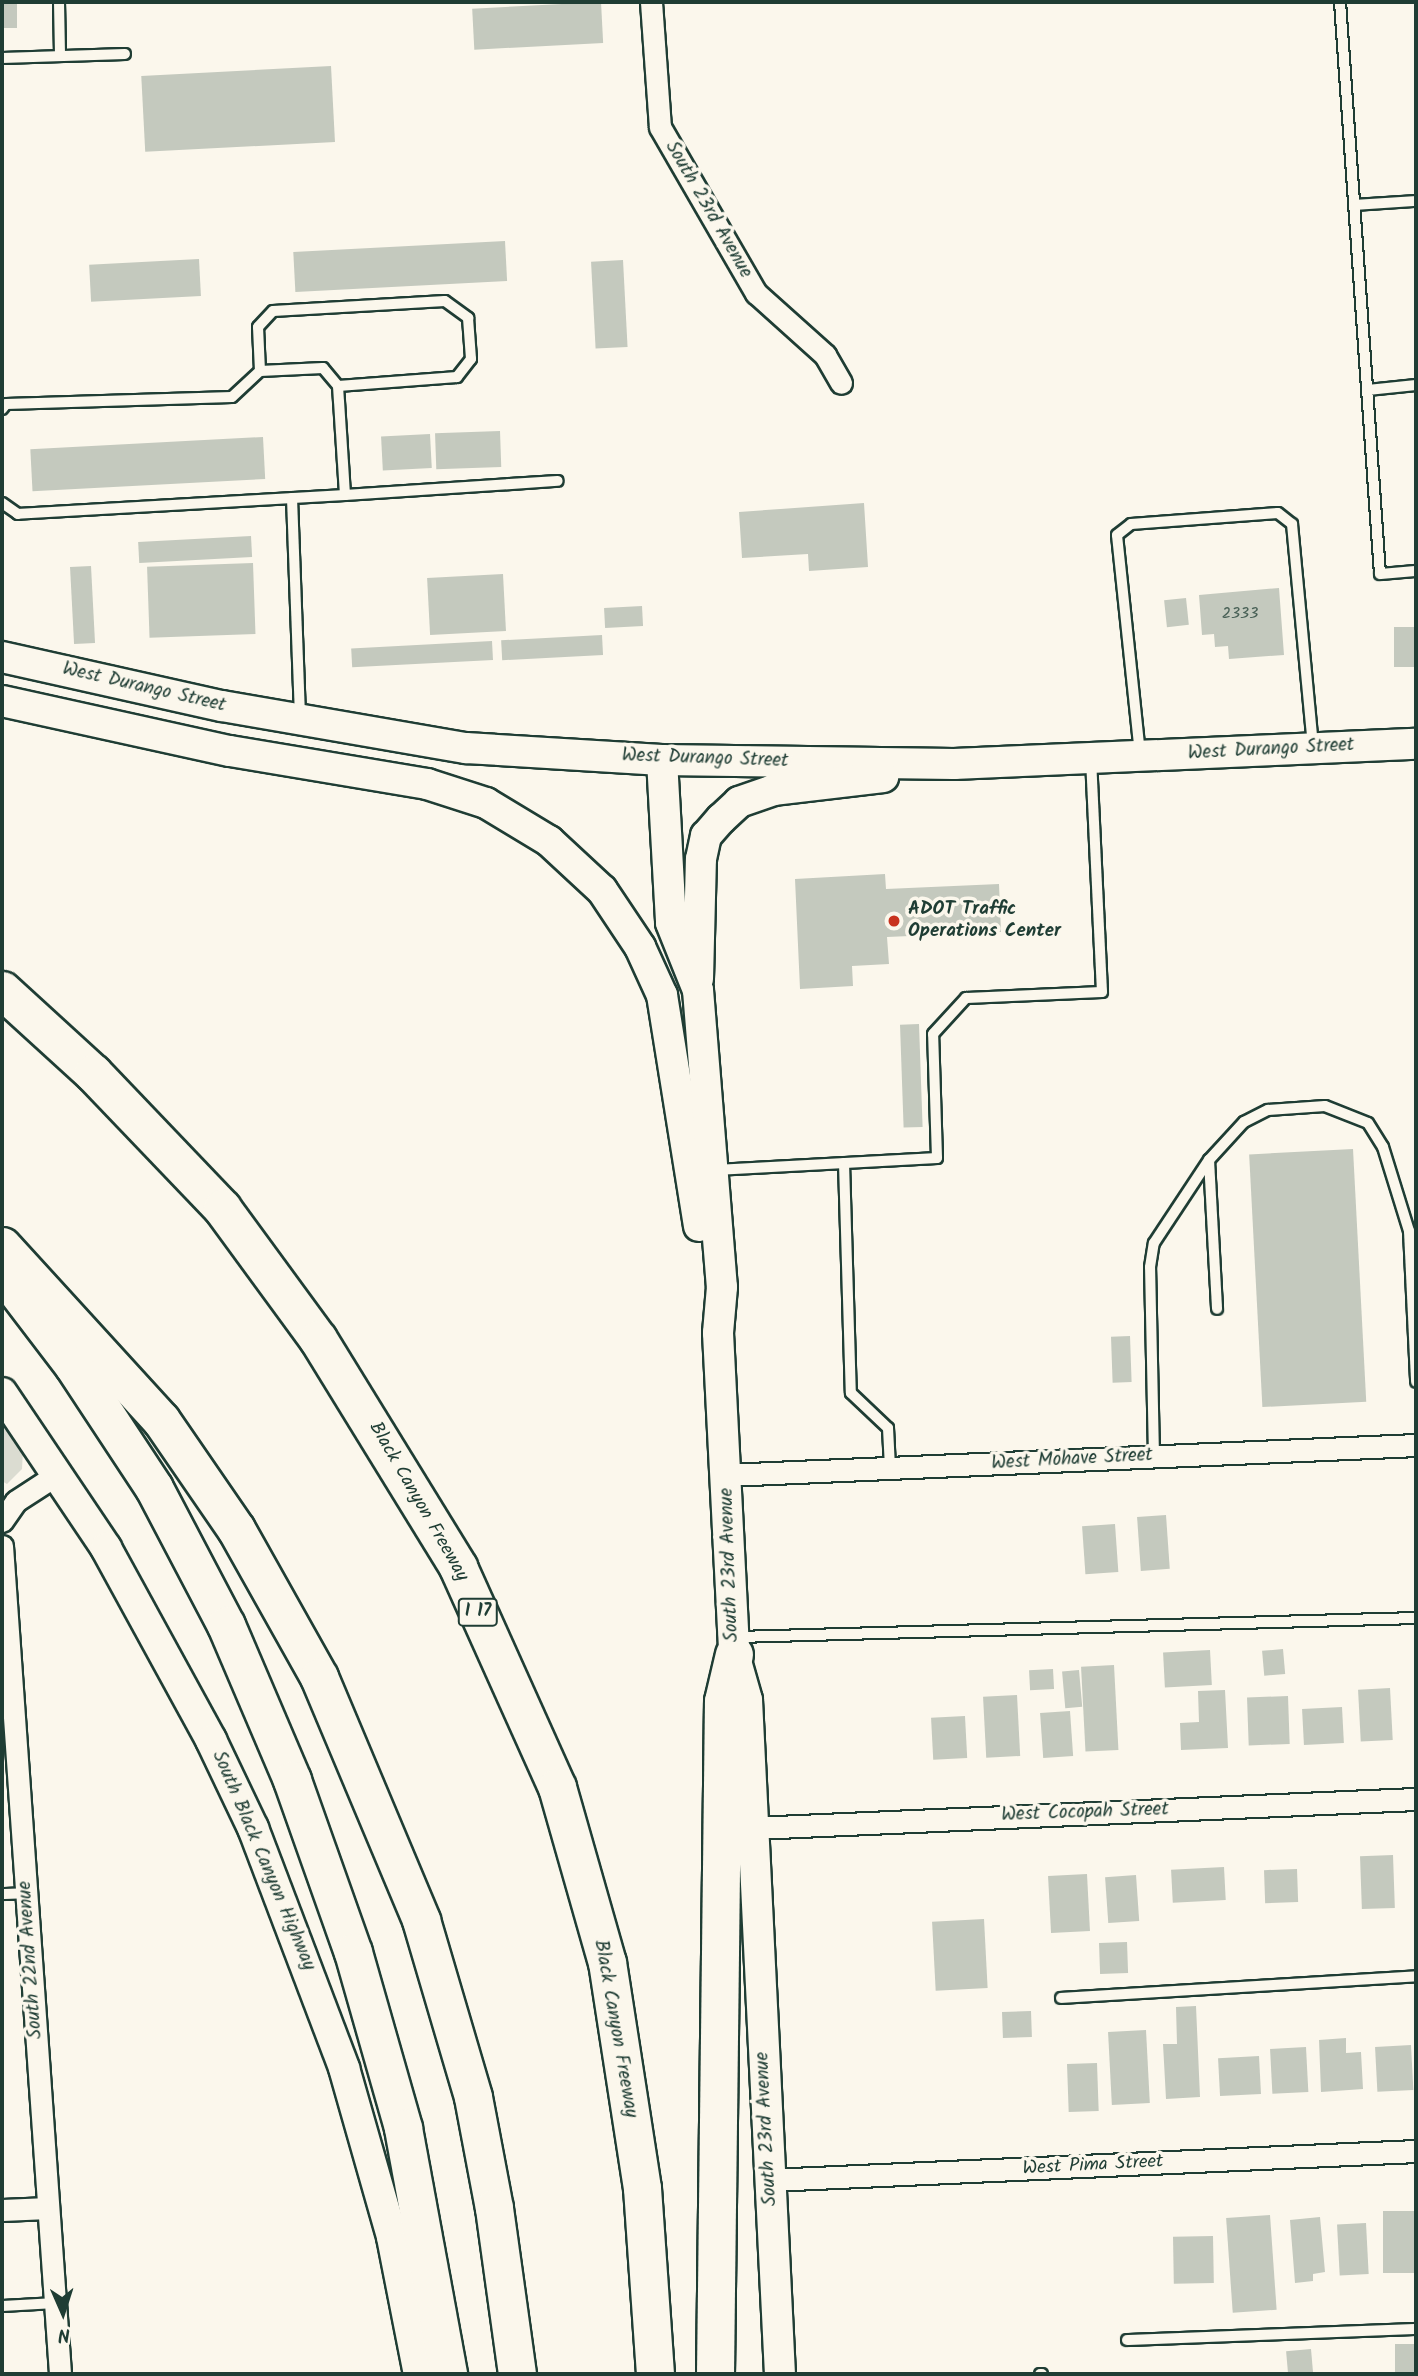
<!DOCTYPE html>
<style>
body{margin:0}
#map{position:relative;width:1418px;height:2376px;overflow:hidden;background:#fbf7ec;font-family:Kalam,sans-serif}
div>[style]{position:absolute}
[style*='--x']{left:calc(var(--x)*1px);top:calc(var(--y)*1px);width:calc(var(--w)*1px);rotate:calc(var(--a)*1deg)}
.green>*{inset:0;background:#dbdcd1}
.building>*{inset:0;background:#c4c9be;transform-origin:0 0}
.roads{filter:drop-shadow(2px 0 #1f3d34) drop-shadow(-2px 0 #1f3d34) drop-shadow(0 2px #1f3d34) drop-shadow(0 -2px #1f3d34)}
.lane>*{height:10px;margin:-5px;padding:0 5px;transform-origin:5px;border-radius:5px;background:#fbf7ec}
.street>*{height:21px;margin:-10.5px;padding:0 10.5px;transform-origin:10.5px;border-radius:10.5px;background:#fbf7ec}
.secondary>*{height:30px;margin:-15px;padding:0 15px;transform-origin:15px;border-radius:15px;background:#fbf7ec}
.highway>*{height:37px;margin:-18.5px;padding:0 18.5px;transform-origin:18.5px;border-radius:18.5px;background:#fbf7ec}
.dots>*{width:19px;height:19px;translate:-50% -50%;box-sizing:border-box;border:4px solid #fbf7ec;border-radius:50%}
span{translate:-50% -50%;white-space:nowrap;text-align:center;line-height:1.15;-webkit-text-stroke:7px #fbf7ec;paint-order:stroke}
.number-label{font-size:16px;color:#486056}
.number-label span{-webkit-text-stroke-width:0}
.shield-label span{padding:2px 5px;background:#fbf7ec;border:2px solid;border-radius:5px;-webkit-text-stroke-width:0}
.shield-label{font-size:18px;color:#1f3d34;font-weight:700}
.street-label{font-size:19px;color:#1f3d34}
.poi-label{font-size:19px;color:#1f3d34;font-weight:700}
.left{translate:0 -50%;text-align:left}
.frame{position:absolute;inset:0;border:4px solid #1f3d34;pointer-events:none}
.north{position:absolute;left:28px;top:2278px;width:70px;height:70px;-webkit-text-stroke:5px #fbf7ec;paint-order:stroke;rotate:177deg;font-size:19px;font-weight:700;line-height:28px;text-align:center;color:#1f3d34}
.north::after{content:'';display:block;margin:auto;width:24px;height:32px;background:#1f3d34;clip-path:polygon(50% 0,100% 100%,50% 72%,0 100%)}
</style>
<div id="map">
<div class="green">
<i style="clip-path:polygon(2px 1416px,23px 1449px,22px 1469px,7px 1484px,2px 1481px)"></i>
</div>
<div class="building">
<i style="left:2px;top:2px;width:15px;height:26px"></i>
<i style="left:601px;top:2px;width:41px;height:129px;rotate:87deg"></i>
<i style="left:331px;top:66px;width:76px;height:190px;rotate:87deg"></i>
<i style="left:505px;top:241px;width:40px;height:212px;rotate:87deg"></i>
<i style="left:199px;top:259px;width:37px;height:110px;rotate:87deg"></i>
<i style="left:623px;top:260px;width:87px;height:32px;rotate:87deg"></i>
<i style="left:500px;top:431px;width:36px;height:65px;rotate:88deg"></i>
<i style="left:430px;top:434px;width:34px;height:49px;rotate:87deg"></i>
<i style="left:263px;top:437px;width:42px;height:233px;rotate:87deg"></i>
<i style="clip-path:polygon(864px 503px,868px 567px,809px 571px,808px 554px,742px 558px,739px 512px)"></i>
<i style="left:251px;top:536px;width:21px;height:113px;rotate:87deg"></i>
<i style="left:253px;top:563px;width:71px;height:106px;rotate:88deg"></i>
<i style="left:91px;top:566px;width:77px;height:21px;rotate:87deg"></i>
<i style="left:503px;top:574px;width:57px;height:76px;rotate:87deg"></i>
<i style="clip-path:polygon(1279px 588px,1284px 655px,1229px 659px,1228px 646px,1215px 647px,1214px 634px,1202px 635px,1199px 595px)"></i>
<i style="left:1186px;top:598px;width:27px;height:22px;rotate:84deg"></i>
<i style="left:642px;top:606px;width:20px;height:38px;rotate:87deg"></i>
<i style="left:1416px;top:627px;width:40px;height:22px;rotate:90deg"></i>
<i style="left:602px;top:635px;width:20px;height:101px;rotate:87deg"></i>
<i style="left:492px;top:641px;width:19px;height:141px;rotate:87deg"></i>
<i style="clip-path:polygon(885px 874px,886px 889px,999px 884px,1001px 932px,887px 937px,889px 964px,852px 966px,853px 986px,800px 989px,795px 879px)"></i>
<i style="left:919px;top:1024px;width:103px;height:19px;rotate:88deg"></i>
<i style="left:1353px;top:1149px;width:253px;height:104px;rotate:87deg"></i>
<i style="left:1130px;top:1336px;width:46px;height:19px;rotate:88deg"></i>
<i style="left:1166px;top:1515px;width:54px;height:29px;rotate:86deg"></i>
<i style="left:1115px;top:1524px;width:48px;height:33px;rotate:86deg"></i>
<i style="left:1283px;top:1649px;width:25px;height:21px;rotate:85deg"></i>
<i style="left:1210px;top:1650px;width:35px;height:47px;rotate:87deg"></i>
<i style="left:1114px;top:1665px;width:85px;height:33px;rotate:87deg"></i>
<i style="left:1053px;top:1669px;width:20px;height:24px;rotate:87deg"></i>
<i style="left:1079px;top:1670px;width:37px;height:17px;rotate:85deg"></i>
<i style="left:1390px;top:1688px;width:52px;height:32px;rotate:87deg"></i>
<i style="clip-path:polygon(1225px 1690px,1228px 1748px,1181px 1750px,1180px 1723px,1199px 1722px,1198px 1691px)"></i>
<i style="left:1017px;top:1695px;width:61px;height:34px;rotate:87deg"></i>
<i style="left:1288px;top:1696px;width:48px;height:41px;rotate:88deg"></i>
<i style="left:1342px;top:1707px;width:36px;height:40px;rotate:87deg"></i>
<i style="left:1070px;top:1711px;width:45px;height:30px;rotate:86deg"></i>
<i style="left:965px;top:1716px;width:42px;height:34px;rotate:87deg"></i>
<i style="left:1393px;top:1855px;width:53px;height:33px;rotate:88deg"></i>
<i style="left:1224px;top:1867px;width:33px;height:53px;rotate:87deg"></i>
<i style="left:1297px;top:1869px;width:33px;height:33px;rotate:88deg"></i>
<i style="left:1087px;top:1874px;width:57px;height:39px;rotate:87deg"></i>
<i style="left:1136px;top:1875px;width:46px;height:31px;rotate:86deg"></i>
<i style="left:984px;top:1919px;width:69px;height:52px;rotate:87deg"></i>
<i style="left:1127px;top:1942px;width:31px;height:28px;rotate:88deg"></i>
<i style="clip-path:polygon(1196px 2006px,1200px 2097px,1166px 2099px,1163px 2044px,1177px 2044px,1176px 2007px)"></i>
<i style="left:1031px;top:2011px;width:26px;height:29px;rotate:88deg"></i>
<i style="left:1146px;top:2030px;width:73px;height:38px;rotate:87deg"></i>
<i style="clip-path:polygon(1346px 2038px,1346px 2053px,1361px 2052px,1363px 2089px,1321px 2092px,1319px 2040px)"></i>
<i style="left:1411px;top:2045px;width:45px;height:36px;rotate:87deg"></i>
<i style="left:1306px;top:2047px;width:45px;height:36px;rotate:87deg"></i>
<i style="left:1259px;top:2056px;width:38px;height:41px;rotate:87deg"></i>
<i style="left:1097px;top:2063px;width:48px;height:30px;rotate:88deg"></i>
<i style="left:1416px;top:2211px;width:62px;height:33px;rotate:90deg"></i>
<i style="left:1270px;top:2215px;width:95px;height:44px;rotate:86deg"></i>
<i style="clip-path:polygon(1320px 2217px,1325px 2272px,1313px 2274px,1313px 2281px,1295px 2283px,1290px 2220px)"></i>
<i style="left:1366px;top:2223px;width:51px;height:29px;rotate:87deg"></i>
<i style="left:1213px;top:2236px;width:47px;height:40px;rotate:89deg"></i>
<i style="left:1395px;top:2344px;width:21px;height:30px"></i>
<i style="left:1311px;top:2349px;width:25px;height:25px;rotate:85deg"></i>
</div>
<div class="roads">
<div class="lane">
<i style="--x:59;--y:2;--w:54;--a:88.9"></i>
<i style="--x:1340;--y:2;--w:573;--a:86"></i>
<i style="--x:1380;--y:574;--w:36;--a:-5"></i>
<i style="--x:2;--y:58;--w:123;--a:-1.9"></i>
<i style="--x:1355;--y:205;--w:61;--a:-3.8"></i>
<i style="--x:260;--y:371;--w:63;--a:-2.7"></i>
<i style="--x:323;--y:368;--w:23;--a:50"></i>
<i style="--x:1368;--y:390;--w:48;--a:-5.9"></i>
<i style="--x:2;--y:409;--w:6;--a:-51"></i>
<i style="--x:6;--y:404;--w:226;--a:-1.8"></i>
<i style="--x:232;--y:397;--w:38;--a:-43"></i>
<i style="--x:260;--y:371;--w:44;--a:-92.6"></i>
<i style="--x:258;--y:327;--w:22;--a:-47"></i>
<i style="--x:273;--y:311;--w:172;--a:-3.3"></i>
<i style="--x:445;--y:301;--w:29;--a:36"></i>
<i style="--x:468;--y:318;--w:41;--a:85.8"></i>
<i style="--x:471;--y:359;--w:23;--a:128"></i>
<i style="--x:457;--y:377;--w:119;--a:175.7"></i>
<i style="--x:338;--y:386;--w:109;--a:86.3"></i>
<i style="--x:345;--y:495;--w:328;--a:176.7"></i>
<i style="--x:18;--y:514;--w:19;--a:-145"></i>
<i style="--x:345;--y:495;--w:213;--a:-3.8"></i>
<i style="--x:292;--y:498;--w:218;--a:87.9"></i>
<i style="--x:1140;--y:754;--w:220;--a:-96"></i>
<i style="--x:1117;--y:535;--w:18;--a:-38"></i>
<i style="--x:1131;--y:524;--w:147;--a:-4.3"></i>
<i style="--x:1278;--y:513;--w:18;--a:38"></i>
<i style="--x:1292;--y:524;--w:223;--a:84.6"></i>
<i style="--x:1209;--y:1160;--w:149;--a:86.9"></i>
<i style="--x:844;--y:1163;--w:230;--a:88.3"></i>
<i style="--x:851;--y:1393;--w:51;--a:43.4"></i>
<i style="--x:888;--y:1428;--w:40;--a:87.1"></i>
<i style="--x:716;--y:1170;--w:221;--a:-3.1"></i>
<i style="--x:937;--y:1158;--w:124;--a:-91.8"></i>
<i style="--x:933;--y:1034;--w:49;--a:-47.5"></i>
<i style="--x:966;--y:998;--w:136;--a:-2.5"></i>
<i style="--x:1102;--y:992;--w:233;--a:-92.7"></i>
<i style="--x:1154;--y:1456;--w:189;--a:-91.2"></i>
<i style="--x:1150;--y:1267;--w:24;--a:-81"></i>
<i style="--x:1154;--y:1243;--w:100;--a:-56.5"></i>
<i style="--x:1209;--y:1160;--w:52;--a:-47.4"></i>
<i style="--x:1244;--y:1122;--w:27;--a:-27"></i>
<i style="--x:1268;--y:1110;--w:57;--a:-4"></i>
<i style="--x:1325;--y:1106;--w:46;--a:21.6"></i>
<i style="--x:1368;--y:1123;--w:28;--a:58"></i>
<i style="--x:1383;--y:1147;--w:88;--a:72.8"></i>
<i style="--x:1409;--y:1231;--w:151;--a:87.3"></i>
<i style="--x:737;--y:1637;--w:679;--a:-1.6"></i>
<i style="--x:2;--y:1894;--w:24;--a:-2"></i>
<i style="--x:1061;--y:1998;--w:356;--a:-3.5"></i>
<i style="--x:2;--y:2306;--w:53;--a:-3.2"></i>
<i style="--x:1127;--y:2340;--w:289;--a:-2.2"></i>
<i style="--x:1040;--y:2374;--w:2;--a:0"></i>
</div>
<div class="street">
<i style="--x:651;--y:2;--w:125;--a:85.9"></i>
<i style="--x:660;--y:127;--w:192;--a:60"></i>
<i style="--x:756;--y:293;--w:93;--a:41.9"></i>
<i style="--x:825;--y:355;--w:32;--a:60"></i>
<i style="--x:727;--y:1475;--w:690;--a:-2.49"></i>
<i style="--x:2;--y:1521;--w:24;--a:-55"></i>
<i style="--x:16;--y:1501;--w:48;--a:-33"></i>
<i style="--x:2;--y:1546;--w:830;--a:85.99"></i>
<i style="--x:754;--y:1828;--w:663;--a:-2.51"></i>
<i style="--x:770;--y:2180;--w:647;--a:-2.57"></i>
<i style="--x:2;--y:2210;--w:46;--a:-2.5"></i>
</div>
<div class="secondary">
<i style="--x:2;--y:657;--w:225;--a:12.6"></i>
<i style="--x:222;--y:706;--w:248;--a:9.8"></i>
<i style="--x:466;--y:748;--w:196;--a:3.5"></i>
<i style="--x:662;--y:760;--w:292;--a:0.8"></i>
<i style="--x:954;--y:764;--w:462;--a:-2.5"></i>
<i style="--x:2;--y:701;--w:233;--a:12.4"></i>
<i style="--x:230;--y:751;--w:200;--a:9.5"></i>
<i style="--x:427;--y:784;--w:62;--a:17.9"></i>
<i style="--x:486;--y:803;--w:74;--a:31.1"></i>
<i style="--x:549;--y:841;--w:72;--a:42.8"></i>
<i style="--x:602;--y:890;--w:69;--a:56.3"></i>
<i style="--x:640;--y:947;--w:53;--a:65.4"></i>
<i style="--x:662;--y:995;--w:234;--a:80.9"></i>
<i style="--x:662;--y:760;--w:163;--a:86.8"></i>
<i style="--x:671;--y:923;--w:72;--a:68.1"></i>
<i style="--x:698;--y:990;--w:298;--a:85.4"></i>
<i style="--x:722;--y:1287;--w:46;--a:95"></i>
<i style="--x:718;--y:1333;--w:321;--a:87.1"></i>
<i style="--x:734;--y:1654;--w:48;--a:74.2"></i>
<i style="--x:747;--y:1700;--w:675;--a:87.2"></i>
<i style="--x:698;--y:979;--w:120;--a:-88.6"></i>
<i style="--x:701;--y:859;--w:24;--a:-78"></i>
<i style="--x:706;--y:836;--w:23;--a:-49"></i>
<i style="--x:721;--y:819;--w:25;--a:-43"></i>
<i style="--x:739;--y:802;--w:36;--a:-19"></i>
<i style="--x:773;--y:790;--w:111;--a:-6.7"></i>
<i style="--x:2;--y:1393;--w:187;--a:56.1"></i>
<i style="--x:106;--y:1548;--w:219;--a:61.3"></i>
<i style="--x:211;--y:1740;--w:98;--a:64.5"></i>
<i style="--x:253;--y:1828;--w:257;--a:69.2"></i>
<i style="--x:344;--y:2068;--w:176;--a:74.1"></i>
<i style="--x:392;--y:2237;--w:140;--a:78.9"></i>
</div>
<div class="highway">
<i style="--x:2;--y:990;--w:123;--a:42.4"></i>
<i style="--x:93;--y:1073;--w:187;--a:46.3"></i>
<i style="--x:222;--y:1208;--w:162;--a:53.8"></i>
<i style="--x:318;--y:1339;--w:268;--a:58.4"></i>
<i style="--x:458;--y:1567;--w:241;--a:65.8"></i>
<i style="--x:557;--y:1787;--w:182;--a:74.1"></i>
<i style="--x:607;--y:1962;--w:229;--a:81.2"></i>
<i style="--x:642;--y:2188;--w:186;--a:86"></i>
<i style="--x:2;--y:1246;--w:236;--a:47.6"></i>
<i style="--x:161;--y:1420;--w:132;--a:55.5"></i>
<i style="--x:236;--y:1529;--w:170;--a:60.7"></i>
<i style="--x:319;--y:1677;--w:264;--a:67.2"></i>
<i style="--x:421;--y:1920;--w:184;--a:73.6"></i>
<i style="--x:473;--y:2097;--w:113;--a:79.3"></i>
<i style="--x:494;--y:2208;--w:168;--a:82.1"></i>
<i style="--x:15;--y:1289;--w:96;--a:52.7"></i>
<i style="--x:73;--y:1365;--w:147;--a:56.6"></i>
<i style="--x:154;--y:1488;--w:155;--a:62.3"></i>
<i style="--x:226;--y:1625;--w:168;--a:66.9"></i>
<i style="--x:292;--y:1780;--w:182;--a:70.5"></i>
<i style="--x:353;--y:1952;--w:183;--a:74.1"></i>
<i style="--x:403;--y:2128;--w:250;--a:79.6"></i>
<i style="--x:715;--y:2374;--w:673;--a:-89.32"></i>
<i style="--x:723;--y:1701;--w:48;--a:-76.8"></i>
</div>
</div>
<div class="dots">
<i style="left:894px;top:921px;background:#c8321e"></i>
</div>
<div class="number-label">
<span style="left:1240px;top:614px">2333</span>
</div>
<div class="shield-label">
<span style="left:478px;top:1612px">I 17</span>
</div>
<div class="street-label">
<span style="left:708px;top:210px;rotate:60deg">South 23rd Avenue</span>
<span style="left:144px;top:688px;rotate:13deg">West Durango Street</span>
<span style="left:1271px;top:750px;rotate:-3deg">West Durango Street</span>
<span style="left:705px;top:759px;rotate:2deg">West Durango Street</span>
<span style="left:1072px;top:1460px;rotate:-3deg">West Mohave Street</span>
<span style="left:418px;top:1502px;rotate:60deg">Black Canyon Freeway</span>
<span style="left:730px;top:1565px;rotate:-92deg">South 23rd Avenue</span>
<span style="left:1085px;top:1813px;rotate:-2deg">West Cocopah Street</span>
<span style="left:263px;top:1861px;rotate:67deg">South Black Canyon Highway</span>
<span style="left:31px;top:1960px;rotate:-94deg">South 22nd Avenue</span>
<span style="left:615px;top:2029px;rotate:80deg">Black Canyon Freeway</span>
<span style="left:767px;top:2129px;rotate:-93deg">South 23rd Avenue</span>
<span style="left:1093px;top:2166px;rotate:-3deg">West Pima Street</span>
</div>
<div class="poi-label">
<span class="left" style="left:908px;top:921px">ADOT Traffic<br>Operations Center</span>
</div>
<div class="frame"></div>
<div class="north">N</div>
</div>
